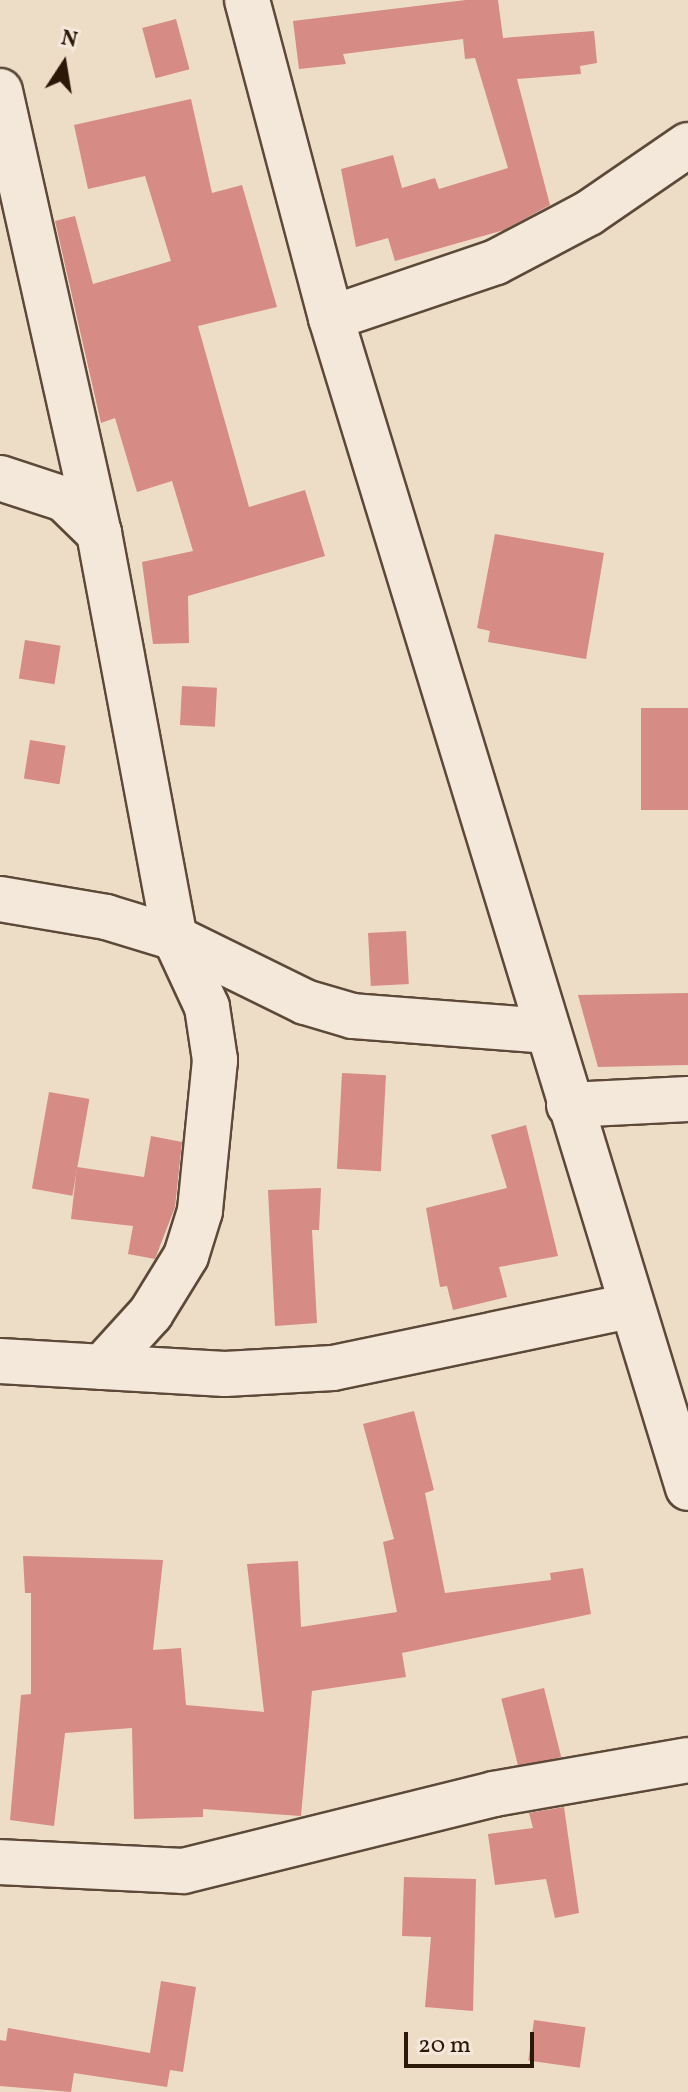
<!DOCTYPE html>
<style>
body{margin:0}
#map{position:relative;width:688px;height:2092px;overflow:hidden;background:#eddcc6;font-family:Vollkorn,serif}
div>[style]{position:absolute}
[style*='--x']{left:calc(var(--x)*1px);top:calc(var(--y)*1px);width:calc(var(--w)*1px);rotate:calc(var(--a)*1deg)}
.building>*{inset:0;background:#d68b85;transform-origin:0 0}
.roads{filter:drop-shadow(2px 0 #5c4938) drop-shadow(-2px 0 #5c4938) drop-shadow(0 2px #5c4938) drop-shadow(0 -2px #5c4938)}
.minor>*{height:44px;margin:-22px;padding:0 22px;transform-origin:22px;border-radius:22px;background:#f3e8da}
span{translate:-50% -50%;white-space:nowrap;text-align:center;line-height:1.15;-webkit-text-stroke:8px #f3e8da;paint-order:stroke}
.north{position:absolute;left:24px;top:24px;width:80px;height:80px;-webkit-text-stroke:6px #f3e8da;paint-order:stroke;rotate:12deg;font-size:22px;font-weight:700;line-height:32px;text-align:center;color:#2c1809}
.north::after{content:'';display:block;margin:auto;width:28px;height:36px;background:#2c1809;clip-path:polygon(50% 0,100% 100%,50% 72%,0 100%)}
.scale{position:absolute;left:404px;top:2032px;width:130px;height:36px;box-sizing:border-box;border:4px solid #2c1809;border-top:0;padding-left:10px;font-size:24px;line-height:28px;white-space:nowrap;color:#2c1809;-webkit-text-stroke:6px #f3e8da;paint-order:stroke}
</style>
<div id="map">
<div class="building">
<i style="clip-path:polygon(466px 0,498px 0,503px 38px,594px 31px,597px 63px,580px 66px,581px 74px,517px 79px,550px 205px,504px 230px,395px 261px,388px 238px,356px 247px,341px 169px,393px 155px,402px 188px,435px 178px,439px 189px,508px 168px,475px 58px,465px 59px,463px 39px,343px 54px,346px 64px,299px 69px,293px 21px)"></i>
<i style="left:176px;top:19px;width:52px;height:35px;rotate:75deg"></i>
<i style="clip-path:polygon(191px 99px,212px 193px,242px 185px,277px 307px,198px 326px,249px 507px,305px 490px,325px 556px,188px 596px,189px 643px,153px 644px,142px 562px,193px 551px,172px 481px,137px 492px,115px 418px,101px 423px,55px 221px,75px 216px,93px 284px,171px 261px,145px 176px,88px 189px,74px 125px)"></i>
<i style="clip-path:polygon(495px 534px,604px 553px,586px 659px,488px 642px,490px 631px,477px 628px)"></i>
<i style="left:25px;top:640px;width:36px;height:39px;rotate:9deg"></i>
<i style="left:182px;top:686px;width:35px;height:39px;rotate:3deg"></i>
<i style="left:688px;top:708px;width:102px;height:47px;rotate:90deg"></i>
<i style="left:30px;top:740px;width:36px;height:39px;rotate:9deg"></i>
<i style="left:406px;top:931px;width:53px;height:38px;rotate:87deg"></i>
<i style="clip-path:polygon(688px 993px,688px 1065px,598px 1067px,578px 995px)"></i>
<i style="left:342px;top:1073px;width:44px;height:96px;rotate:3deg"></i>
<i style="left:49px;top:1092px;width:41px;height:98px;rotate:10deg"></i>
<i style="clip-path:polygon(526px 1125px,558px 1256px,499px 1267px,507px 1297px,453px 1310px,447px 1286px,440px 1287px,426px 1208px,507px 1188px,491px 1135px)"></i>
<i style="clip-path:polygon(151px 1136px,182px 1142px,175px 1207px,155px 1259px,128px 1254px,133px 1226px,71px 1219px,77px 1167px,144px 1177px)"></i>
<i style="clip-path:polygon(321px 1188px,319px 1230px,312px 1230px,317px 1323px,275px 1326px,268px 1190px)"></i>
<i style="clip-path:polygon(414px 1411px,434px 1490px,425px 1493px,445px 1593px,551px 1580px,550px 1573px,583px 1568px,591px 1614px,402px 1653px,406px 1677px,312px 1691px,301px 1816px,203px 1809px,203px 1817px,134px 1819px,132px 1728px,65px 1733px,54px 1826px,10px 1820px,21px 1695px,31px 1694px,31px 1593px,25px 1593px,23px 1556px,163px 1560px,153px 1650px,181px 1648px,186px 1705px,264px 1712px,247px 1564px,298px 1561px,301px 1627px,397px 1612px,383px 1542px,394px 1539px,363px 1424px)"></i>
<i style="left:544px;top:1688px;width:71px;height:44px;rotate:76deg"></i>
<i style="clip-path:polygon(564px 1807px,579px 1913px,555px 1918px,546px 1879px,495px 1885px,488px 1834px,533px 1828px,529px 1813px)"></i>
<i style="clip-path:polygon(404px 1877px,476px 1879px,473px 2011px,425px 2007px,431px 1937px,402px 1936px)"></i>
<i style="clip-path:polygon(161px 1981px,196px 1987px,183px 2072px,170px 2070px,167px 2087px,74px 2073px,71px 2092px,0 2086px,0 2040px,6px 2041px,8px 2028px,150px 2053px)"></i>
<i style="left:534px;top:2020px;width:52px;height:41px;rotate:8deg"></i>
</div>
<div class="roads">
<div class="minor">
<i style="--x:247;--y:0;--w:329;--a:75.2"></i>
<i style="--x:331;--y:318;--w:1223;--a:73.03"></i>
<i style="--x:0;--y:91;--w:453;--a:77.4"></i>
<i style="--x:99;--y:533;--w:412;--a:79.4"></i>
<i style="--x:175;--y:938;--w:76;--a:65.1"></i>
<i style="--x:207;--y:1007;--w:54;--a:81.4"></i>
<i style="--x:215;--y:1060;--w:152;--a:95.7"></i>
<i style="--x:200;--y:1211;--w:47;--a:107.3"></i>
<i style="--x:186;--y:1256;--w:67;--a:121.6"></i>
<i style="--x:151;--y:1313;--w:73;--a:132.2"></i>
<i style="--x:331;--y:318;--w:174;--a:-18.7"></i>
<i style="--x:496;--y:262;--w:105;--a:-27.8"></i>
<i style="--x:589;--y:213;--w:120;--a:-34.5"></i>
<i style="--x:0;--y:478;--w:67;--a:18.2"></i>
<i style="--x:64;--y:499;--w:49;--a:44.2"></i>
<i style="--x:0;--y:899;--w:108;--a:9.6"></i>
<i style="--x:106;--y:917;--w:72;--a:16.9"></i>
<i style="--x:175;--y:938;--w:145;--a:26.2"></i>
<i style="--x:305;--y:1002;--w:50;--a:16.3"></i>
<i style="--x:353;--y:1016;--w:194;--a:4.4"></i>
<i style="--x:569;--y:1105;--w:119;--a:-2.9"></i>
<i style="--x:0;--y:1361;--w:225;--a:3.3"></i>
<i style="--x:225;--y:1374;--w:108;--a:-3.2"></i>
<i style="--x:333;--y:1368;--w:303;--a:-11.8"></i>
<i style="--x:0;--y:1862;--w:183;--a:2.8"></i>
<i style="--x:183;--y:1871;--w:320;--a:-13.9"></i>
<i style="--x:494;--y:1794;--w:197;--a:-9.9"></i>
</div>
</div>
<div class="north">N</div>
<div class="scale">20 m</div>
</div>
